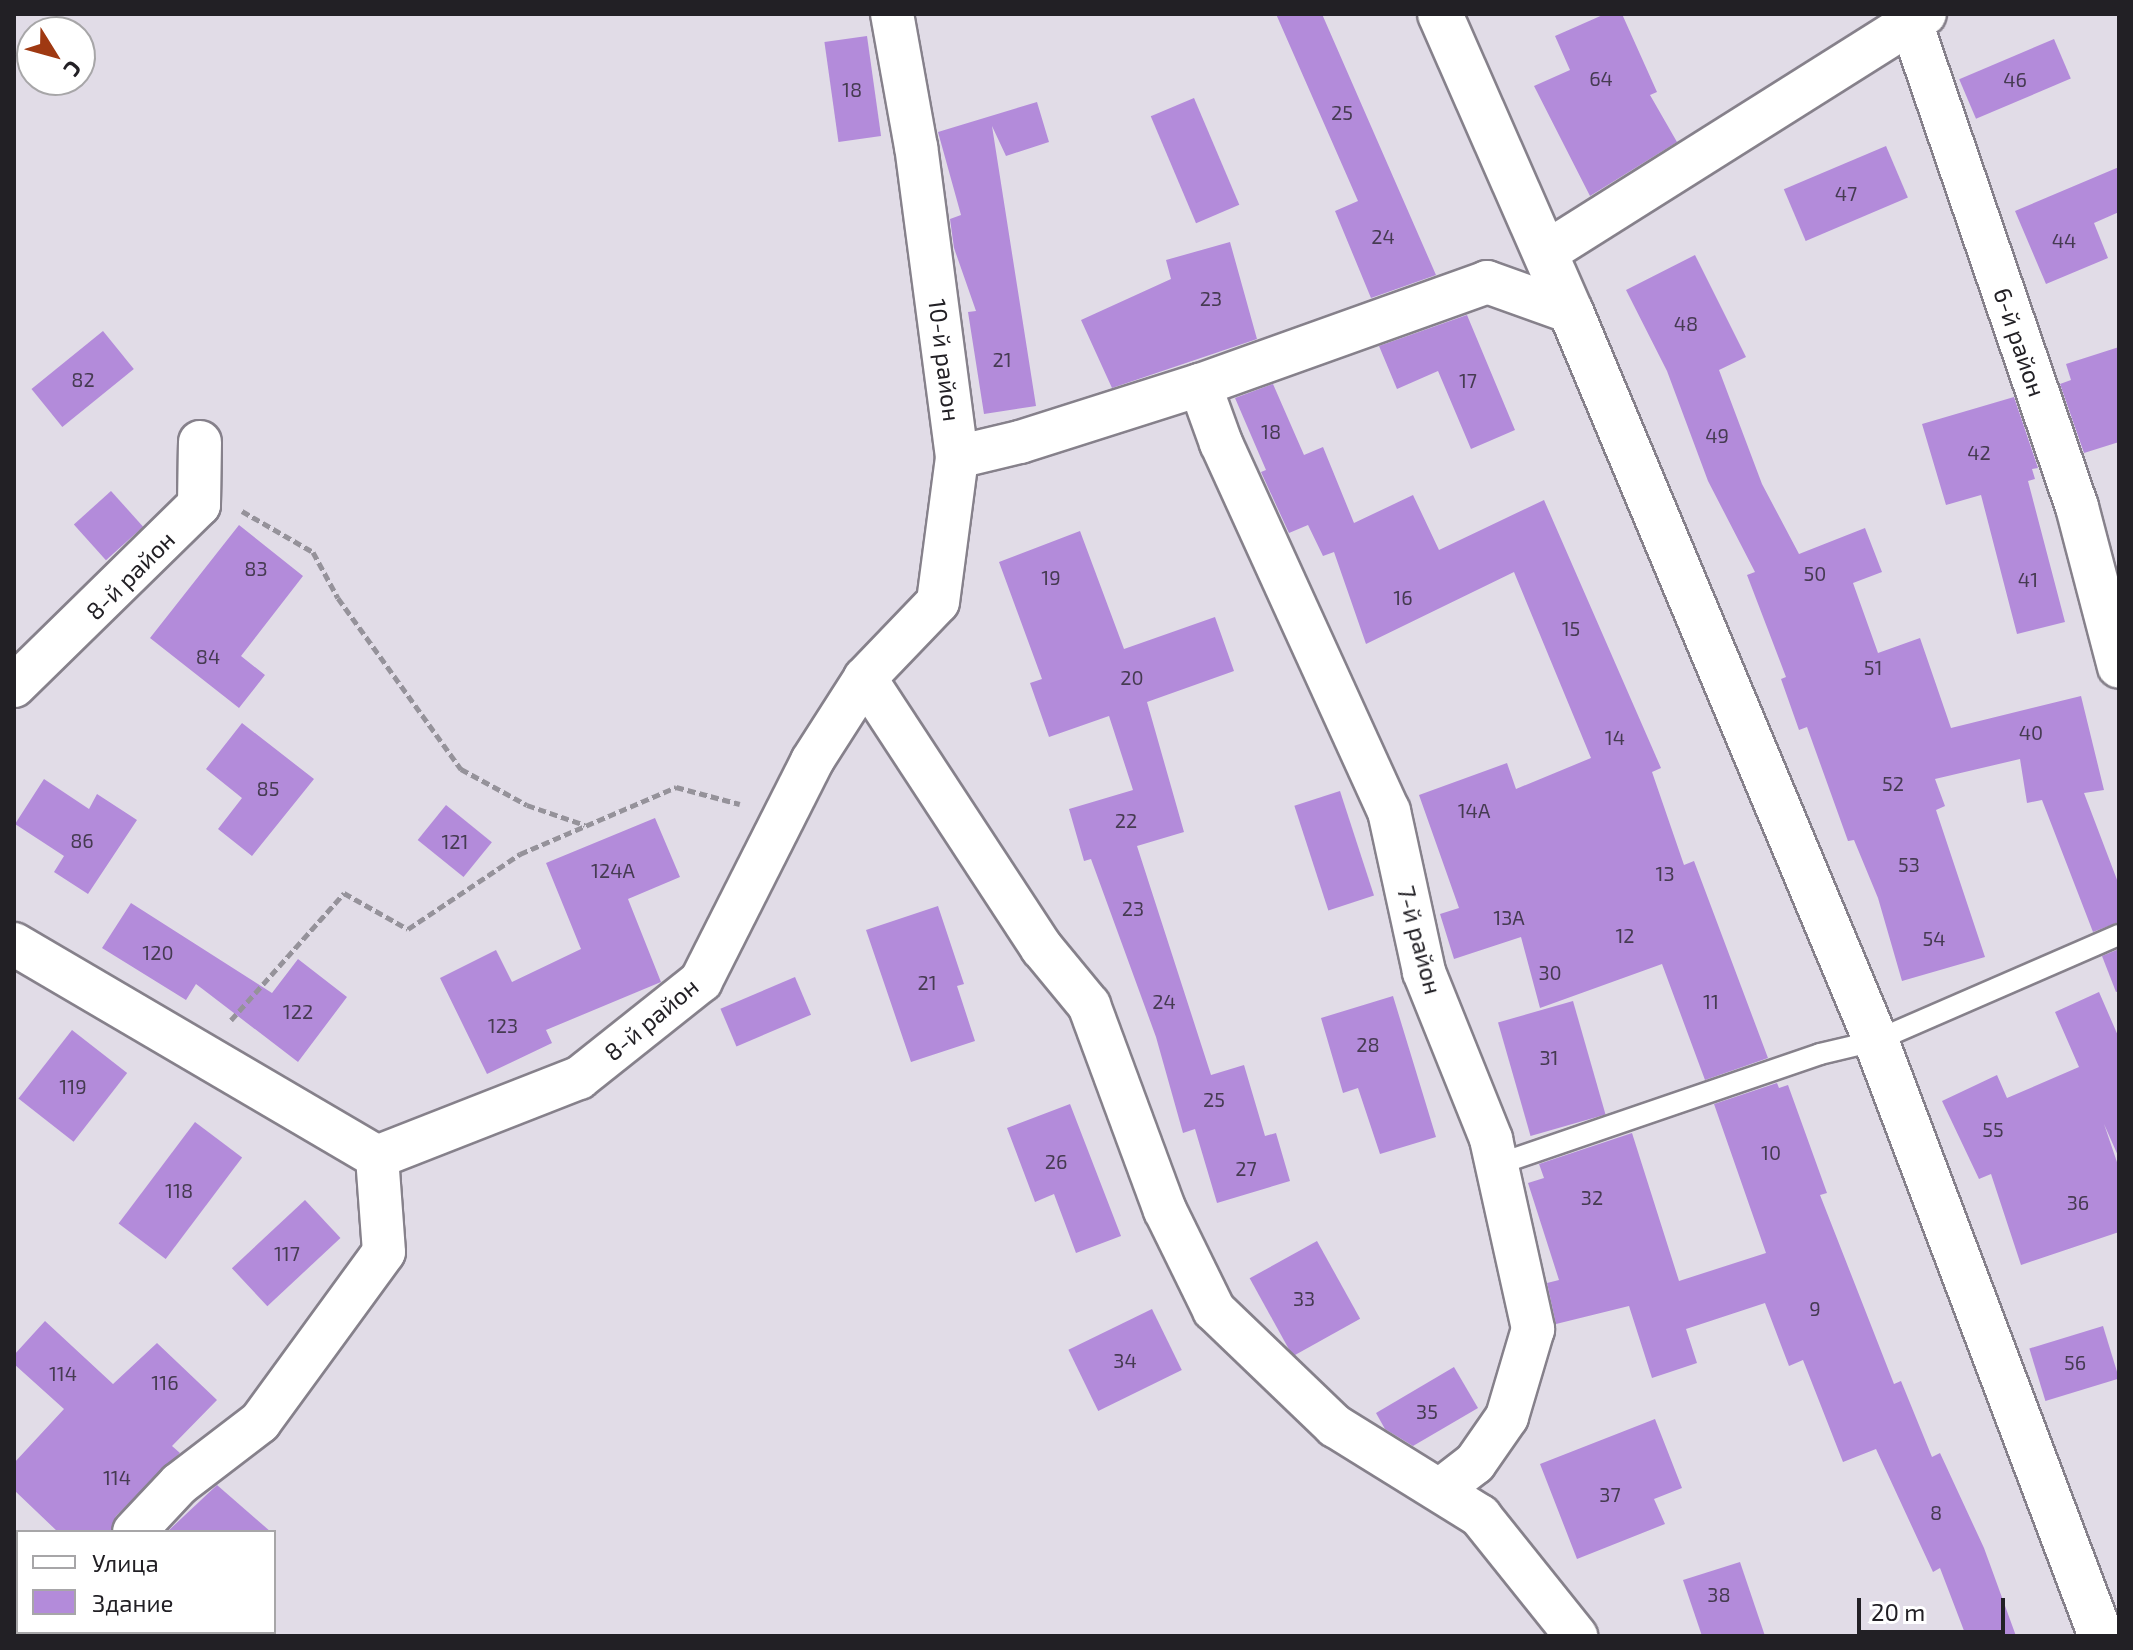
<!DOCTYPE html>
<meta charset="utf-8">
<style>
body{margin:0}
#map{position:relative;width:2133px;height:1650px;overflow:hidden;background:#e1dce7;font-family:"Exo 2",sans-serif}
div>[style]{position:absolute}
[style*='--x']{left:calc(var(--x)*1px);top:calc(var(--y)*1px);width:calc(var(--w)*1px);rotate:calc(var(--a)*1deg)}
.building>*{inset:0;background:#b38bda;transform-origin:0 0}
.path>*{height:5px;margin-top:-2.5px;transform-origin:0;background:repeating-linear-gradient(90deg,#95929a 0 8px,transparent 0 12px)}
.roads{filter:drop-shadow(2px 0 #86818b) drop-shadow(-2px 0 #86818b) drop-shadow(0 2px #86818b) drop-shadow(0 -2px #86818b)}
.lane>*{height:20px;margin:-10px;padding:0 10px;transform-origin:10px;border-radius:10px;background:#fff}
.street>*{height:42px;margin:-21px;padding:0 21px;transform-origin:21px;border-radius:21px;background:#fff}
.secondary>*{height:44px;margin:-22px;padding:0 22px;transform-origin:22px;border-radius:22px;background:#fff}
span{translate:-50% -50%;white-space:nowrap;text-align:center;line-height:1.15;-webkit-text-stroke:7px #fff;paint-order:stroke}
.number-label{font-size:20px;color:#463b52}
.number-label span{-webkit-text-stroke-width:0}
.street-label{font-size:24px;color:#222025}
.frame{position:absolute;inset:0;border:16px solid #222025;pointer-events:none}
.legend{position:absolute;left:16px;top:1530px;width:260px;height:104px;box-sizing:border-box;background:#fff;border:2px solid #a7a6a8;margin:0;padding:10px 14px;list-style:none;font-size:24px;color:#222025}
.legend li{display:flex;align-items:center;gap:16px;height:40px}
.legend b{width:40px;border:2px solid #a7a6a8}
.north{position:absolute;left:16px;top:16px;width:80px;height:80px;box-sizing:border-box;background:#fff;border:2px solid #a7a6a8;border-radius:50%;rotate:127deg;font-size:22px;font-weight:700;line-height:32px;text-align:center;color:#222025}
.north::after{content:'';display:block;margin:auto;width:28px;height:36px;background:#9f3912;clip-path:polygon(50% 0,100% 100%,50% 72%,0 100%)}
.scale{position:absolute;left:1857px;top:1598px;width:148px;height:36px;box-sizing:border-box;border:4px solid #222025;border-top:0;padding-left:10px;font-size:24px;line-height:28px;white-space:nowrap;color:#222025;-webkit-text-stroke:6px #fff;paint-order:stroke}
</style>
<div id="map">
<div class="building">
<i style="clip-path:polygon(1276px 14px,1322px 14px,1436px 275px,1371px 298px,1335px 211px,1358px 201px)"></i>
<i style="clip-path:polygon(1605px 14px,1622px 14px,1657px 92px,1650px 95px,1677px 142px,1590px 196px,1534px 86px,1570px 70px,1555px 36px)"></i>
<i style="left:867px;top:36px;width:101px;height:43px;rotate:82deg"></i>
<i style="left:2054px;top:39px;width:43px;height:103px;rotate:67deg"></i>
<i style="left:1194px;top:98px;width:116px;height:47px;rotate:67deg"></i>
<i style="clip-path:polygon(1037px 102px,1049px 142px,1006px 156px,992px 126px,1036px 406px,984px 414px,968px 312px,976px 311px,954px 248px,950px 219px,961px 215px,938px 132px)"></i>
<i style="left:1886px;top:146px;width:56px;height:111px;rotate:67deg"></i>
<i style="clip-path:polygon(2119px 167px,2119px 212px,2094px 223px,2108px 258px,2046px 284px,2015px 211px)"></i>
<i style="clip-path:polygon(1230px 242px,1257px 339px,1112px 388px,1081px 320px,1171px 279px,1166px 260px)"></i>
<i style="clip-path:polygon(1695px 255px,1746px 357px,1719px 370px,1762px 484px,1799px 554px,1865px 528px,1882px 572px,1853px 583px,1878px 653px,1920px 638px,1951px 728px,2081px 696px,2104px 790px,2084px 793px,2119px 885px,2119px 922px,2093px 932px,2042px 800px,2027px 803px,2020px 759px,1935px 779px,1945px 806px,1936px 810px,1985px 957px,1902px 981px,1878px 898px,1854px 840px,1848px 841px,1807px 727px,1799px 730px,1781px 679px,1786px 677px,1747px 575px,1755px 572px,1708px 481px,1667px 371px,1626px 290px)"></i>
<i style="clip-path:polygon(1467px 315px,1515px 430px,1471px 449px,1438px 371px,1397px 389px,1379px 346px)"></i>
<i style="left:103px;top:331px;width:49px;height:92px;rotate:51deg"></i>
<i style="clip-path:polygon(2119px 347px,2119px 442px,2084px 453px,2060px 384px,2071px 380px,2066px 364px)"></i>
<i style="clip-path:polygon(1273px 384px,1304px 455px,1323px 447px,1354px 523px,1413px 495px,1439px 550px,1544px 500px,1661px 768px,1652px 772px,1684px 865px,1694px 861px,1768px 1058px,1705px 1080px,1662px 964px,1540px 1008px,1521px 937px,1454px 959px,1440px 914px,1459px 908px,1419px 795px,1507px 763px,1516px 789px,1591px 758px,1514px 572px,1366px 644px,1334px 552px,1323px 556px,1308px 525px,1289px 533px,1261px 472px,1266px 470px,1235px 398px)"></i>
<i style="clip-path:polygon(2014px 397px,2038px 468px,2032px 469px,2035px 479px,2028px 481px,2065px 622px,2017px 634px,1981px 495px,1946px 505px,1922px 424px)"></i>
<i style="left:111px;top:491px;width:48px;height:50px;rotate:48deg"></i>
<i style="clip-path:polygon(239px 525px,303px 576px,241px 656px,265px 675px,239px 708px,150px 638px)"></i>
<i style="clip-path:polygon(1080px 531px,1124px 649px,1215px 617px,1234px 671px,1147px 702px,1184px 832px,1137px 846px,1211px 1075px,1244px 1065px,1265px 1136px,1276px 1133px,1290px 1181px,1217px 1203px,1195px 1129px,1183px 1133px,1156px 1037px,1091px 859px,1084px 861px,1069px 809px,1133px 790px,1109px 716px,1049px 737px,1030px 683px,1042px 679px,999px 562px)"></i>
<i style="clip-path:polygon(242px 723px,314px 779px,252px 856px,218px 829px,242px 798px,206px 769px)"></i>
<i style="clip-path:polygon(44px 779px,89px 809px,97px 794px,137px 820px,88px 894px,54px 872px,64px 856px,15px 824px)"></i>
<i style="left:1340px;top:791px;width:110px;height:48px;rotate:72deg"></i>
<i style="left:446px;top:805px;width:59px;height:45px;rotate:39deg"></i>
<i style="clip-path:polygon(655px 818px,680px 877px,628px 899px,661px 982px,546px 1030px,552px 1043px,487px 1074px,440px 978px,496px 950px,512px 982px,581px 949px,546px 863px)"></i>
<i style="clip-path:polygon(131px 903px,272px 993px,298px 959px,347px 997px,298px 1062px,196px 984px,186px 1000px,102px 948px)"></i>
<i style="clip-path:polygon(938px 906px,964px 984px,957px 986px,975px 1041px,911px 1062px,866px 930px)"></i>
<i style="clip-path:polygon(2119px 949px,2119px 991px,2116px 992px,2102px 956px)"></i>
<i style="left:795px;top:977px;width:41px;height:81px;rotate:67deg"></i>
<i style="clip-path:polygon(2099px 992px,2119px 1038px,2119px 1158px,2104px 1124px,2119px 1168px,2119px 1232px,2021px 1265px,1991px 1174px,1979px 1179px,1942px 1101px,1997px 1075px,2007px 1098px,2079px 1067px,2055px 1012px)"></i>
<i style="clip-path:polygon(1393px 996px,1436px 1137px,1380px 1154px,1358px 1088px,1343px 1093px,1321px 1018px)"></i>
<i style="left:1573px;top:1001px;width:118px;height:78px;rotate:74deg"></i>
<i style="left:72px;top:1030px;width:70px;height:87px;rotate:38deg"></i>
<i style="clip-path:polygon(1777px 1083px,1779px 1088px,1788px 1085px,1827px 1193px,1820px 1195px,1894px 1384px,1901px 1381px,1932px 1457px,1940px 1453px,1984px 1548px,2016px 1636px,1966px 1636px,1940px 1568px,1933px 1572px,1876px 1449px,1843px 1462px,1803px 1360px,1789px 1366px,1765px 1303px,1686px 1329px,1697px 1363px,1652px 1378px,1629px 1306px,1556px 1324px,1547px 1283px,1559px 1280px,1528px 1183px,1544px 1178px,1539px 1164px,1632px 1133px,1679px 1281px,1766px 1253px,1714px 1104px)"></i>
<i style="clip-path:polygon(1070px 1104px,1121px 1236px,1076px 1253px,1054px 1194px,1035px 1202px,1007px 1128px)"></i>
<i style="left:195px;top:1122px;width:59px;height:127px;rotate:37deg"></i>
<i style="left:305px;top:1200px;width:52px;height:100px;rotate:47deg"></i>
<i style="left:1317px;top:1241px;width:89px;height:77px;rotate:61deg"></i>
<i style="left:1152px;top:1309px;width:68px;height:93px;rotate:64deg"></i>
<i style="clip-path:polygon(45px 1321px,113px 1384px,157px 1343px,217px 1400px,172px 1446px,180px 1453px,116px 1516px,111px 1532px,58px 1532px,14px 1490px,14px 1463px,64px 1409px,14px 1364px,14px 1355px)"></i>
<i style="left:2103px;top:1326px;width:55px;height:77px;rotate:73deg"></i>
<i style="clip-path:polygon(1454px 1367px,1478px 1408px,1413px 1446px,1385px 1429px,1376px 1413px)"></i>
<i style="clip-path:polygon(1655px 1419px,1682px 1488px,1654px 1499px,1665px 1524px,1577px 1559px,1540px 1464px)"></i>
<i style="clip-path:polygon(217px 1485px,271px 1532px,167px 1532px)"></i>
<i style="clip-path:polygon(1740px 1562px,1765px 1636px,1702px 1636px,1683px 1580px)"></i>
</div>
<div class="path">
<i style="--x:242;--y:511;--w:82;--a:30"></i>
<i style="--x:313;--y:552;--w:52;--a:61.5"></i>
<i style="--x:338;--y:598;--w:211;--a:54.3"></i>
<i style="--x:461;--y:769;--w:75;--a:28.6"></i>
<i style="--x:527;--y:805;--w:61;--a:19"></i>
<i style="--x:231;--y:1020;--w:170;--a:-48.3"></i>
<i style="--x:344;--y:893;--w:73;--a:29.4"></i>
<i style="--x:408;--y:929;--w:135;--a:-33.8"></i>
<i style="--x:520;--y:854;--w:170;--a:-23.2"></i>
<i style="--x:676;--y:787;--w:66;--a:14.9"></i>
</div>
<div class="roads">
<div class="lane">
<i style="--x:1496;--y:1165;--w:342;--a:-18.9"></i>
<i style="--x:1820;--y:1054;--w:57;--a:-13.3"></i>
<i style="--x:1875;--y:1041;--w:266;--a:-23.5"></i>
</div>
<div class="street">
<i style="--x:1908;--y:14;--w:521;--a:71.08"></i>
<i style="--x:2077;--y:507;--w:165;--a:75.3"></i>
<i style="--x:1545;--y:253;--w:449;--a:-32.2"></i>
<i style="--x:1200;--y:385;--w:62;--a:70.1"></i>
<i style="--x:1221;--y:443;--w:405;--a:65.5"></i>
<i style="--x:1389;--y:811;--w:165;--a:77.7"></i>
<i style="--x:1424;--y:972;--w:180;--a:68.1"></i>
<i style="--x:1491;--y:1139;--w:195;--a:77.5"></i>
<i style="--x:1533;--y:1329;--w:92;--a:106.5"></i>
<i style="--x:1507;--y:1417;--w:56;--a:124.8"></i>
<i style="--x:1475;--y:1463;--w:44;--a:142.4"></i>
<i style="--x:957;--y:457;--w:65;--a:-13.4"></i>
<i style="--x:1020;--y:442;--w:189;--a:-17.6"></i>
<i style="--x:1200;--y:385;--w:305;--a:-19.7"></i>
<i style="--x:1487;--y:282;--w:89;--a:19.7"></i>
<i style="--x:865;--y:678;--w:323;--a:56.8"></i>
<i style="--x:1042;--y:948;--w:74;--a:50.5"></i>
<i style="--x:1089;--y:1005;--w:219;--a:69.7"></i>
<i style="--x:1165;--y:1210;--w:111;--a:63.9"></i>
<i style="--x:1214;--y:1310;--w:168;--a:43.8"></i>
<i style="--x:1335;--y:1426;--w:171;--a:31.8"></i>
<i style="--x:1480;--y:1516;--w:154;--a:51.3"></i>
<i style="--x:14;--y:686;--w:259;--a:-44.4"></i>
<i style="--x:199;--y:505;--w:63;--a:-89.1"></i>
<i style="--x:14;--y:944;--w:421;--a:30.4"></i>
<i style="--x:377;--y:1157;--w:217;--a:-21.4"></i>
<i style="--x:579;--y:1078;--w:156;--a:-38.5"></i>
<i style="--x:701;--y:981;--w:246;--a:-63.2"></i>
<i style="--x:812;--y:761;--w:98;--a:-57.4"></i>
<i style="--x:865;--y:678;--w:105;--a:-46.2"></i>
<i style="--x:938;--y:602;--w:146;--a:-82.5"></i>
<i style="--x:957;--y:457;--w:313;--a:-97.5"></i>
<i style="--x:916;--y:147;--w:135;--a:-100.2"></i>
<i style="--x:134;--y:1532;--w:66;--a:-46.8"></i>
<i style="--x:179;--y:1484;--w:102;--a:-37.4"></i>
<i style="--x:260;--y:1422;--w:210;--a:-53.9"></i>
<i style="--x:384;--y:1252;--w:95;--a:-94.2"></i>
<i style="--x:31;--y:1636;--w:6;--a:-45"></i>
</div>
<div class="secondary">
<i style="--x:1440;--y:14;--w:326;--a:66.3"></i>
<i style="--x:1571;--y:312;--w:796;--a:67.3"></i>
<i style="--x:1878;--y:1046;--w:631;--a:69.3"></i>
</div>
</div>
<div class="number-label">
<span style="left:1601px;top:78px">64</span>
<span style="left:2015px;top:79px">46</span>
<span style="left:852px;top:89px">18</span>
<span style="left:1342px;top:112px">25</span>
<span style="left:1846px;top:193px">47</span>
<span style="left:1383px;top:236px">24</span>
<span style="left:2064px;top:240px">44</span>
<span style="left:1211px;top:298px">23</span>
<span style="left:1686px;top:323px">48</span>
<span style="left:1002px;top:359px">21</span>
<span style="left:83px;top:379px">82</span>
<span style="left:1468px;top:380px">17</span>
<span style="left:1271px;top:431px">18</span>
<span style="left:1717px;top:435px">49</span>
<span style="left:1979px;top:452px">42</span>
<span style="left:256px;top:568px">83</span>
<span style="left:1815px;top:573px">50</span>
<span style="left:1051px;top:577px">19</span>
<span style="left:2028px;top:579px">41</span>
<span style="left:1403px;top:597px">16</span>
<span style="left:1571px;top:628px">15</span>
<span style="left:208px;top:656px">84</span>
<span style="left:1873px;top:667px">51</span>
<span style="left:1132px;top:677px">20</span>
<span style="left:2031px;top:732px">40</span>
<span style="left:1615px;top:737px">14</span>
<span style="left:1893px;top:783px">52</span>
<span style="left:268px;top:788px">85</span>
<span style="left:1474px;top:810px">14А</span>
<span style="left:1126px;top:820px">22</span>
<span style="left:82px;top:840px">86</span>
<span style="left:455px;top:841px">121</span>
<span style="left:1909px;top:864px">53</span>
<span style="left:613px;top:870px">124А</span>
<span style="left:1665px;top:873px">13</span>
<span style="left:1133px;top:908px">23</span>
<span style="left:1509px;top:917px">13А</span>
<span style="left:1625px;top:935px">12</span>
<span style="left:1934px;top:938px">54</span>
<span style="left:158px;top:952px">120</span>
<span style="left:1550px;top:972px">30</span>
<span style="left:927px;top:982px">21</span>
<span style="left:1164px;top:1001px">24</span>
<span style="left:1711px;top:1001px">11</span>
<span style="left:298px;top:1011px">122</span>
<span style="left:503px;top:1025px">123</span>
<span style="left:1368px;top:1044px">28</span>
<span style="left:1549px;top:1057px">31</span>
<span style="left:73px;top:1086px">119</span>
<span style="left:1214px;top:1099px">25</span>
<span style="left:1993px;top:1129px">55</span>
<span style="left:1771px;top:1152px">10</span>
<span style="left:1056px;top:1161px">26</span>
<span style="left:1246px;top:1168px">27</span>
<span style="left:179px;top:1190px">118</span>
<span style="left:1592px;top:1197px">32</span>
<span style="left:2078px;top:1202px">36</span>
<span style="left:287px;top:1253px">117</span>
<span style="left:1304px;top:1298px">33</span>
<span style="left:1815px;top:1308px">9</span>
<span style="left:1125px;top:1360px">34</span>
<span style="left:2075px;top:1362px">56</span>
<span style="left:63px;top:1373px">114</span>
<span style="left:165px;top:1382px">116</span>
<span style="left:1427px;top:1411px">35</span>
<span style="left:117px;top:1477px">114</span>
<span style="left:1610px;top:1494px">37</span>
<span style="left:1936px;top:1512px">8</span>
<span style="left:1719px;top:1594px">38</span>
</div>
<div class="street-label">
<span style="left:2020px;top:342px;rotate:71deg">6-й район</span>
<span style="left:945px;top:360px;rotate:83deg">10-й район</span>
<span style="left:130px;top:575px;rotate:-45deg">8-й район</span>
<span style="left:1420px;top:940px;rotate:75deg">7-й район</span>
<span style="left:651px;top:1019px;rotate:-40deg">8-й район</span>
</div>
<div class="frame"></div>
<ul class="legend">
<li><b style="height:10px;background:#fff"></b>Улица</li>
<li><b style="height:22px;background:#b38bda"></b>Здание</li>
</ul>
<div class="north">С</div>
<div class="scale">20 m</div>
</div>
